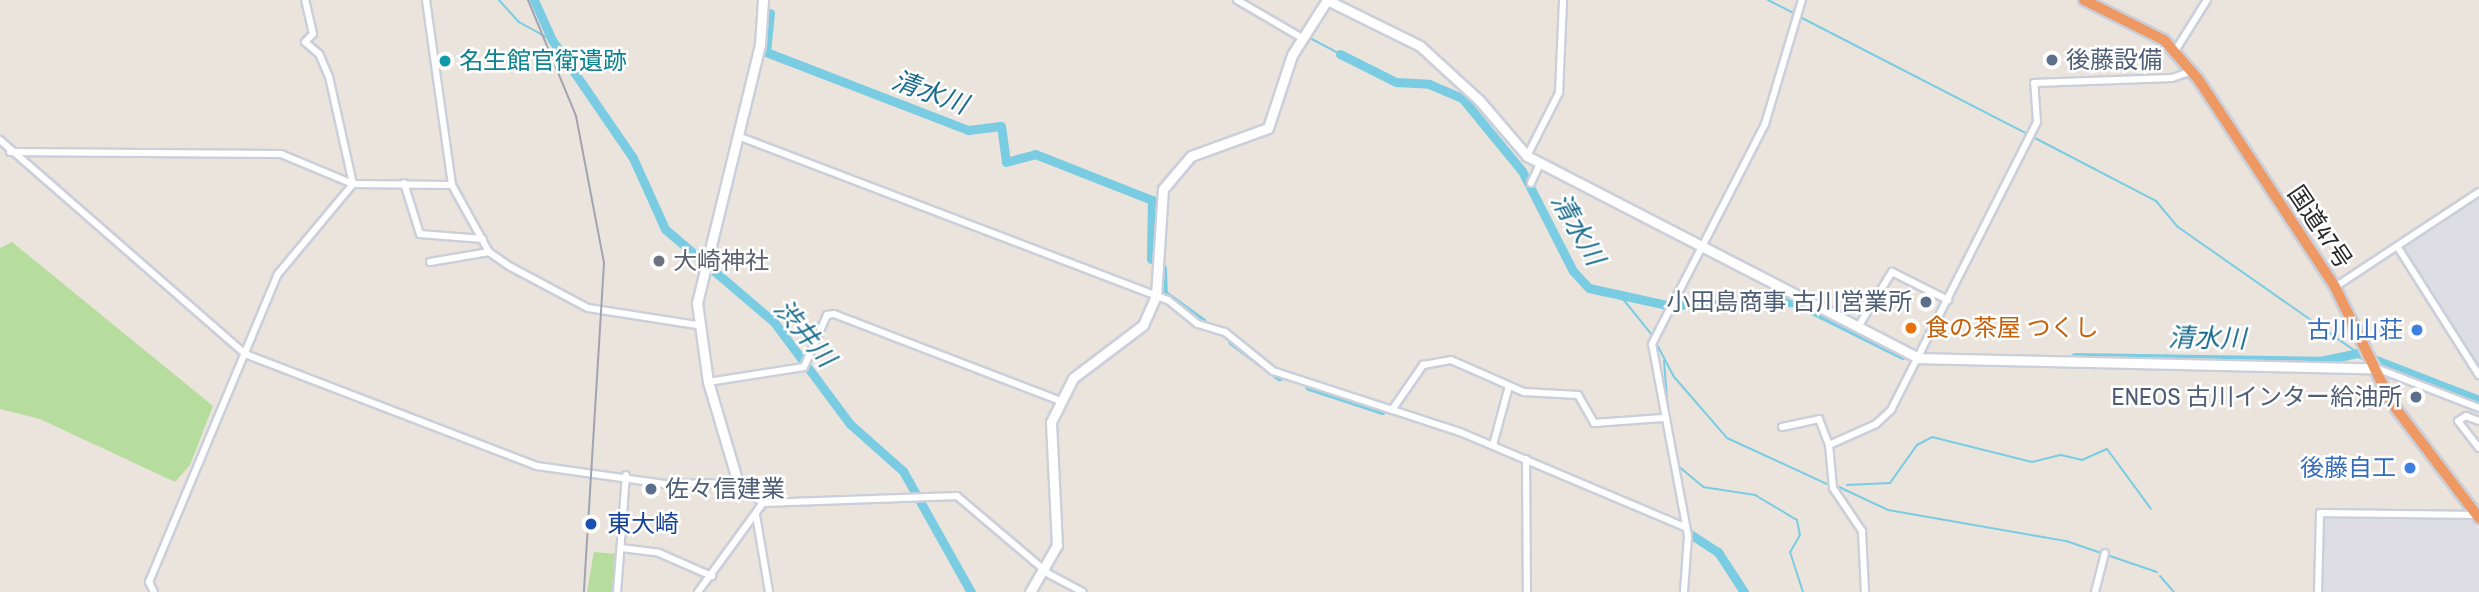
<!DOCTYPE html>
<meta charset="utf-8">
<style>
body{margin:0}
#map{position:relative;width:2479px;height:592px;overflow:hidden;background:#eae4dd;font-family:"Archivo Narrow","Noto Sans JP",sans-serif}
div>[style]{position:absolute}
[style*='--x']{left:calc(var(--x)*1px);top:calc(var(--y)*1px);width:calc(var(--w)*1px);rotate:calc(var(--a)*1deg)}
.industrial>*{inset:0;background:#dedde3}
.green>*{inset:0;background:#b6dc9e}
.stream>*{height:2px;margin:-1px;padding:0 1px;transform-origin:1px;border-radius:1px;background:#7acce2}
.river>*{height:9px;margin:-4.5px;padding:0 4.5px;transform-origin:4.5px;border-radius:4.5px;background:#7acce2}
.roads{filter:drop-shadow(2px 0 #cbcfda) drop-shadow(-2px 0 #cbcfda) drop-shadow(0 2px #cbcfda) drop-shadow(0 -2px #cbcfda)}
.street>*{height:6px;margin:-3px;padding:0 3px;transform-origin:3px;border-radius:3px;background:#fff}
.secondary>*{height:9px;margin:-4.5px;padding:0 4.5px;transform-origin:4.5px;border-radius:4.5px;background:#fff}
.highway>*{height:10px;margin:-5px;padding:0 5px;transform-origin:5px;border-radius:5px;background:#ee9964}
.rail>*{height:2px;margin:-1px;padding:0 1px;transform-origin:1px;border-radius:1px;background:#a0a4b2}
.dots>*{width:19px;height:19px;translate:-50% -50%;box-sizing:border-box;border:4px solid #fff;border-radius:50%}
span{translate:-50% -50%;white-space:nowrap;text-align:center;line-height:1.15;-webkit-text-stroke:5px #fff;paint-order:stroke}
.service-label{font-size:24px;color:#4e5e75}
.left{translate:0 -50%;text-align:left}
.right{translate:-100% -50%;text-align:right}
.culture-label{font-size:24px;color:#0d838f}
.street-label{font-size:24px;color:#292929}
.worship-label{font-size:24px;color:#5b616d}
.food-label{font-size:24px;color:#c56008}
.shop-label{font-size:24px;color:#366cbe}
.transit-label{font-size:24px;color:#164399}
.water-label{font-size:26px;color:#1a6b8d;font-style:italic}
</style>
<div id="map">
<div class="industrial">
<i style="clip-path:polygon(2479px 199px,2479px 368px,2401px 251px)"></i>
<i style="clip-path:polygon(2324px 516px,2470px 518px,2479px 530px,2479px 592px,2323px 592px)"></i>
</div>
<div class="green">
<i style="clip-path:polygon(12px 242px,213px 406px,190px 465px,175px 482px,40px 419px,0 409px,0 248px)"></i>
<i style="clip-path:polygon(594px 552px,617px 554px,614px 592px,587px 592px)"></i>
</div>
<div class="stream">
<i style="--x:499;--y:0;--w:30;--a:48"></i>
<i style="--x:519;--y:22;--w:38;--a:29"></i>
<i style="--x:1244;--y:0;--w:65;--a:30.5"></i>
<i style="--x:1768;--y:0;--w:30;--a:27"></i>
<i style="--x:1800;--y:17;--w:256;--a:27.2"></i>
<i style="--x:1308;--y:37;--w:36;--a:28"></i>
<i style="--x:2033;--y:137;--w:139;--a:27.5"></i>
<i style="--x:2156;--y:201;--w:34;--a:50"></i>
<i style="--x:2178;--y:227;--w:220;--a:35"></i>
<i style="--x:1623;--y:299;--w:46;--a:51.1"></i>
<i style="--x:1656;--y:343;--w:40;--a:62"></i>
<i style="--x:1675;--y:378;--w:79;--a:49.1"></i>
<i style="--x:1727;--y:438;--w:112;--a:24.7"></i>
<i style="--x:1664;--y:361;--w:51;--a:85.5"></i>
<i style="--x:1677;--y:465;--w:34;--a:40"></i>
<i style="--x:1703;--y:487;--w:53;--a:8.7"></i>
<i style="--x:1755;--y:495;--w:49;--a:30.8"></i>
<i style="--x:1797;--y:520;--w:15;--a:79"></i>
<i style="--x:1800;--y:535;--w:20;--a:120"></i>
<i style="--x:1790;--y:552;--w:42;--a:72"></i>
<i style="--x:1847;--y:485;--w:43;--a:-2.7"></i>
<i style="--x:1890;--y:483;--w:47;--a:-54.6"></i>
<i style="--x:1917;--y:445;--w:17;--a:-28"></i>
<i style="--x:1932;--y:437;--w:103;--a:14"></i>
<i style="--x:2032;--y:462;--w:30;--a:-14"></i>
<i style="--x:2061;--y:455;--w:22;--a:13"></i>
<i style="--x:2082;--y:460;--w:27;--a:-24"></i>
<i style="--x:2107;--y:449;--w:74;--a:53.7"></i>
<i style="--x:1839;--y:487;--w:54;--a:25.1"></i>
<i style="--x:1888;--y:510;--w:181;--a:9.9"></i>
<i style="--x:2066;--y:541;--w:96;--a:18.8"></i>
<i style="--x:2160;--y:576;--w:21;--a:49"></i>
</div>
<div class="river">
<i style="--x:534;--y:0;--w:44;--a:65.8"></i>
<i style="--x:552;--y:40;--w:143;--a:55.5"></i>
<i style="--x:633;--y:158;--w:78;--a:65.7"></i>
<i style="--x:665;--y:229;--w:143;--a:40.5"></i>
<i style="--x:774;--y:322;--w:127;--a:53.3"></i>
<i style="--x:850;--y:424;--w:71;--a:41.6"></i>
<i style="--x:903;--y:471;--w:139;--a:60.7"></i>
<i style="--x:770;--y:13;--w:39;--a:96"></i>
<i style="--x:766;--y:52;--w:217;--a:21.1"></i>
<i style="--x:968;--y:130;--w:33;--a:-7"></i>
<i style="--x:1001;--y:126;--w:36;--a:82"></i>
<i style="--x:1006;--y:162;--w:30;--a:-15"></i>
<i style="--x:1035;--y:154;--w:126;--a:21.5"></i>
<i style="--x:1152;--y:200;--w:59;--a:91"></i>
<i style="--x:1340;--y:54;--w:63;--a:26.6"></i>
<i style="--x:1396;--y:82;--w:33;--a:3"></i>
<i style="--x:1429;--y:84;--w:36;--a:23"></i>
<i style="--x:1462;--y:98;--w:94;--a:50.6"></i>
<i style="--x:1522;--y:171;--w:112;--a:63"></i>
<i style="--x:1573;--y:271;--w:23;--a:47"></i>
<i style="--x:1589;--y:288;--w:79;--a:12.4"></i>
<i style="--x:1666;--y:305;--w:130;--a:-1.3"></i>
<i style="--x:1796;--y:302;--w:119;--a:26.4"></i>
<i style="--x:1162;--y:268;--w:26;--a:88"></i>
<i style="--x:1163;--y:294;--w:48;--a:35.7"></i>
<i style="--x:1232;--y:341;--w:59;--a:36.7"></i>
<i style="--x:2075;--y:357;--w:245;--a:0.9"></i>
<i style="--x:2320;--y:361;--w:39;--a:-12"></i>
<i style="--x:2358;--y:353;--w:130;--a:21.2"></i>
<i style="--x:1309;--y:386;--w:77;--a:18.2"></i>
<i style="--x:1690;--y:534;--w:33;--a:33"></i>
<i style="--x:1718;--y:552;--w:48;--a:57"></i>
</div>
<div class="roads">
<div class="street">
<i style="--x:426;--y:0;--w:187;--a:82"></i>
<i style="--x:1237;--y:0;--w:75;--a:30.3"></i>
<i style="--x:2175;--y:51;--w:60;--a:-57.9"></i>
<i style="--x:738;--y:136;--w:460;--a:20.9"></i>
<i style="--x:1168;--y:300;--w:38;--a:39"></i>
<i style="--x:1198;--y:324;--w:28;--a:17"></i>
<i style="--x:1225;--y:332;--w:62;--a:39.1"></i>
<i style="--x:1273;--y:371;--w:197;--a:18.1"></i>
<i style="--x:1460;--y:432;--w:244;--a:22.9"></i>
<i style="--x:0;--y:140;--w:325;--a:41.1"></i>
<i style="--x:245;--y:354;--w:313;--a:21"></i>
<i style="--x:537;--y:466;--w:129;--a:8"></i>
<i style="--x:665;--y:484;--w:73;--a:-0.8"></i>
<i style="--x:738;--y:483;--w:32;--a:39"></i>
<i style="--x:763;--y:503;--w:194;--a:-2.1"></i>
<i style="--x:957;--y:496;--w:121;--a:40.3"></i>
<i style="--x:1049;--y:574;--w:38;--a:28"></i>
<i style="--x:10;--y:152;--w:271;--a:0.4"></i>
<i style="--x:281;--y:154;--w:78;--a:22.6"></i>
<i style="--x:353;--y:184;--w:110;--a:-102.6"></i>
<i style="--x:329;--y:77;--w:25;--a:-113"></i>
<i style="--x:319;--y:54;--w:18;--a:-139"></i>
<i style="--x:305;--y:42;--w:11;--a:-45"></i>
<i style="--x:313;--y:34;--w:35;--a:-103"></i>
<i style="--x:1527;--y:156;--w:71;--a:-63.1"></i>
<i style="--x:1559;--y:93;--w:93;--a:-87.5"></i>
<i style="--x:404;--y:183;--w:53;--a:72.6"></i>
<i style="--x:420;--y:234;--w:63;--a:4.5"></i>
<i style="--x:1531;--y:183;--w:21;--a:-65"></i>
<i style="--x:2397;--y:246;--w:153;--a:57.6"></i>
<i style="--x:430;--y:262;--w:60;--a:-9.6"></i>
<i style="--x:2335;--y:287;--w:173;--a:-33.4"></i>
<i style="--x:1858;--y:327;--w:65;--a:-58.3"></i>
<i style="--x:1892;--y:272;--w:63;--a:26.6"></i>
<i style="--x:2376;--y:368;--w:110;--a:21.2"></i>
<i style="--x:708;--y:382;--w:97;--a:-8.9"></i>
<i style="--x:804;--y:367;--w:57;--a:-66.1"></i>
<i style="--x:827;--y:315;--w:7;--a:-8"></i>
<i style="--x:834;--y:314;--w:243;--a:21"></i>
<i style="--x:1392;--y:410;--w:55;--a:-55.4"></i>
<i style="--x:1423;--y:365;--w:28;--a:-10"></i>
<i style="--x:1451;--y:360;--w:80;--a:23.7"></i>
<i style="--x:1524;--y:392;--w:54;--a:3.2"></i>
<i style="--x:1578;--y:395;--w:32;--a:60"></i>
<i style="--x:1594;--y:423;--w:69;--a:-4.1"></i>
<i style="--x:2479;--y:421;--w:14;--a:-159"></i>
<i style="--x:2466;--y:416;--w:9;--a:148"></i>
<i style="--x:2458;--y:421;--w:34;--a:52"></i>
<i style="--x:1782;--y:427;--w:38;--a:-12"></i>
<i style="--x:1819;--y:419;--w:28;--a:69"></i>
<i style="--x:1493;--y:445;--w:61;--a:-74.8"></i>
<i style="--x:1526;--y:459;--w:133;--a:89.6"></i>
<i style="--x:756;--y:515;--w:78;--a:80.4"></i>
<i style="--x:621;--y:548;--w:38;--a:7"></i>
<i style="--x:659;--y:553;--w:58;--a:23.5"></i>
<i style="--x:154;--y:592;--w:11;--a:-117"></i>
<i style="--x:149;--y:582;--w:334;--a:-67.3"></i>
<i style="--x:278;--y:274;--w:117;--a:-50.2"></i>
<i style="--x:353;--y:184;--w:99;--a:0.6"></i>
<i style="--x:452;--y:185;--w:77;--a:61.1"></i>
<i style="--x:489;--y:252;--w:24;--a:35"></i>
<i style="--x:509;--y:266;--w:89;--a:28"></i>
<i style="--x:588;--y:308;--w:110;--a:8.9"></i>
<i style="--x:617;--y:592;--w:117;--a:-85.6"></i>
<i style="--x:698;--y:592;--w:110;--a:-53.9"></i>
<i style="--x:1684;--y:592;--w:56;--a:-85.9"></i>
<i style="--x:1688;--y:536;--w:195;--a:-100.6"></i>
<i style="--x:1652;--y:344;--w:247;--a:-62.8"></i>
<i style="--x:1765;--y:124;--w:129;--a:-73.4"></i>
<i style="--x:1865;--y:592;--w:61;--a:-92.8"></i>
<i style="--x:1862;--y:531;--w:52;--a:-124"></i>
<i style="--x:1833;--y:488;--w:43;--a:-95.3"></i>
<i style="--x:1829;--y:445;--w:51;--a:-24.1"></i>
<i style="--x:1876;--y:424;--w:21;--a:-43"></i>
<i style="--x:1891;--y:410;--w:323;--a:-63.1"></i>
<i style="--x:2037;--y:122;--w:39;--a:-94"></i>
<i style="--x:2034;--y:83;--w:138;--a:-2.1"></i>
<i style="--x:2172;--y:78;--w:21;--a:-19"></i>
<i style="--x:2095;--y:592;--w:40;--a:-75.6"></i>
<i style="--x:2318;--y:592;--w:79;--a:-88.5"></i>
<i style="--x:2320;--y:513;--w:156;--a:0.7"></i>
</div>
<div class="secondary">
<i style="--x:1327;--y:0;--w:104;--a:26.3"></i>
<i style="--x:1420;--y:46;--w:80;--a:42.5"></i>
<i style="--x:1479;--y:100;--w:74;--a:49.4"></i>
<i style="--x:1527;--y:156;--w:440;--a:27.3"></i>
<i style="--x:1918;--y:358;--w:456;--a:1.3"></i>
<i style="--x:738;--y:483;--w:105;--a:-106.5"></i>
<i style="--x:708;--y:382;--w:80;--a:-97.9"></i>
<i style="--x:697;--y:303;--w:266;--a:-76.3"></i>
<i style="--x:760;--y:45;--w:45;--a:-86.2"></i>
<i style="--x:1030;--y:592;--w:54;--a:-60.1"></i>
<i style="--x:1057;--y:545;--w:123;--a:-92.8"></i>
<i style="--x:1051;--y:422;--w:49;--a:-63.4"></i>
<i style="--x:1073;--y:378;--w:88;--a:-37.1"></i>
<i style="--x:1143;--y:325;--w:32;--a:-66"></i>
<i style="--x:1156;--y:296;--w:107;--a:-86.3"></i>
<i style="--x:1163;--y:189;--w:43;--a:-49.7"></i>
<i style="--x:1191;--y:156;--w:82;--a:-20"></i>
<i style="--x:1268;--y:128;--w:77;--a:-71.8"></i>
<i style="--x:1292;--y:55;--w:65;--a:-57.5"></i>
</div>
<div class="highway">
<i style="--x:2084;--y:0;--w:89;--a:26.6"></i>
<i style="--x:2164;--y:40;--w:52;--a:48.9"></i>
<i style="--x:2198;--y:79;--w:249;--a:56.6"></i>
<i style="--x:2335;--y:287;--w:128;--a:64"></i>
<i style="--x:2391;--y:402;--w:146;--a:52.8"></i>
</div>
</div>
<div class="rail">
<i style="--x:528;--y:0;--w:126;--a:67.5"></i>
<i style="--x:576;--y:116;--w:150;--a:79.2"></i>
<i style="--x:604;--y:263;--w:330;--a:93.5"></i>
</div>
<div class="dots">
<i style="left:2052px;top:60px;background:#5c6f8a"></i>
<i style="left:445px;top:61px;background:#0f9aa8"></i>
<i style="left:659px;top:261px;background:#6b7280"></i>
<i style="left:1926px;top:302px;background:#5c6f8a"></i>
<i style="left:1911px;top:328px;background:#e8710a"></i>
<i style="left:2417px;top:330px;background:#3f7fe0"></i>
<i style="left:2416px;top:397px;background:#5c6f8a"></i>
<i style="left:2410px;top:468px;background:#3f7fe0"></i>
<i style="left:651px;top:489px;background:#5c6f8a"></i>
<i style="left:591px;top:524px;background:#1a4fb4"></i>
</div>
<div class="service-label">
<span class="left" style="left:2066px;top:60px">後藤設備</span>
<span class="right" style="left:1912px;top:302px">小田島商事 古川営業所</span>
<span class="right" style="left:2402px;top:397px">ENEOS 古川インター給油所</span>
<span class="left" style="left:665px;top:489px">佐々信建業</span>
</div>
<div class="culture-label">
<span class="left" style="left:459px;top:61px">名生館官衛遺跡</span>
</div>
<div class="street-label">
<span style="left:2320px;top:227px;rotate:56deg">国道47号</span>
</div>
<div class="worship-label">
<span class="left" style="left:673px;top:261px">大崎神社</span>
</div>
<div class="food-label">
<span class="left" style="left:1925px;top:328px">食の茶屋 つくし</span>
</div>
<div class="shop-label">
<span class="right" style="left:2403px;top:330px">古川山荘</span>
<span class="right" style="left:2396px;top:468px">後藤自工</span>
</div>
<div class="transit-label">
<span class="left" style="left:607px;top:524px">東大崎</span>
</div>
<div class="water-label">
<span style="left:930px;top:92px;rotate:20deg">清水川</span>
<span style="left:1578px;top:229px;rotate:60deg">清水川</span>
<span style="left:805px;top:333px;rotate:50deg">渋井川</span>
<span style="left:2207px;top:338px;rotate:1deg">清水川</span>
</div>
</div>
